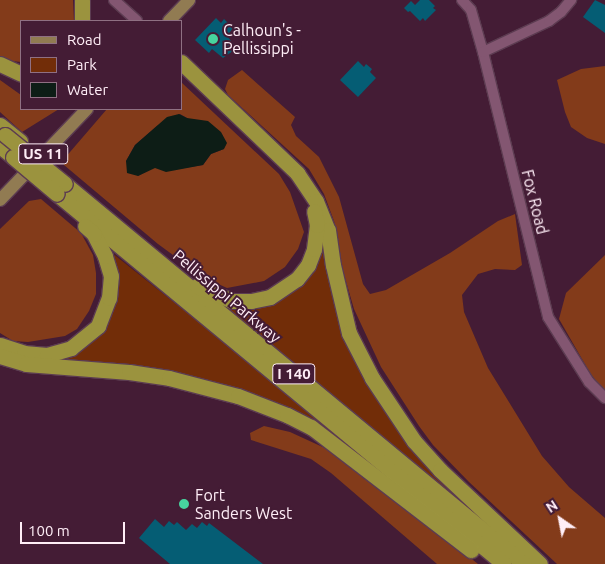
<!DOCTYPE html>
<style>
body{margin:0}
#map{position:relative;width:605px;height:564px;overflow:hidden;background:#441c35;font-family:Ubuntu,sans-serif}
div>[style]{position:absolute}
[style*='--x']{left:calc(var(--x)*1px);top:calc(var(--y)*1px);width:calc(var(--w)*1px);rotate:calc(var(--a)*1deg)}
.green>*{inset:0;background:#722d08}
.forest>*{inset:0;background:#833b1a}
.water>*{inset:0;background:#0d1d16}
.building>*{inset:0;background:#055d74}
.roads{filter:drop-shadow(1px 0 #5c3c51) drop-shadow(-1px 0 #5c3c51) drop-shadow(0 1px #5c3c51) drop-shadow(0 -1px #5c3c51)}
.minor>*{height:10px;margin:-5px;padding:0 5px;transform-origin:5px;border-radius:5px;background:#835671}
.major>*{height:12px;margin:-6px;padding:0 6px;transform-origin:6px;border-radius:6px;background:#917b52}
.highway>*{height:15px;margin:-7.5px;padding:0 7.5px;transform-origin:7.5px;border-radius:7.5px;background:#9b933e}
.bridges{filter:drop-shadow(1px 0 #5c3c51) drop-shadow(-1px 0 #5c3c51) drop-shadow(0 1px #5c3c51) drop-shadow(0 -1px #5c3c51)}
.highway-bridge>*{height:15px;margin:-7.5px;padding:0 7.5px;transform-origin:7.5px;border-radius:7.5px;background:#9b933e}
.dots>*{width:14px;height:14px;translate:-50% -50%;box-sizing:border-box;border:2px solid #441c35;border-radius:50%}
span{translate:-50% -50%;white-space:nowrap;text-align:center;line-height:1.15;-webkit-text-stroke:4px #441c35;paint-order:stroke}
.shield-label span{padding:1px 4px;background:#441c35;border:1px solid;border-radius:4px;-webkit-text-stroke-width:0}
.shield-label{font-size:15px;color:#ffeef7;font-weight:700}
.poi-label{font-size:16px;color:#ffeef7}
.left{translate:0 -50%;text-align:left}
.street-label{font-size:16px;color:#ffeef7}
.legend{position:absolute;left:20px;top:20px;width:162px;height:90px;box-sizing:border-box;background:#441c35;border:1px solid #8f7083;margin:0;padding:6px 9px;list-style:none;font-size:15px;color:#ffeef7}
.legend li{display:flex;align-items:center;gap:10px;height:25px}
.legend b{width:25px;border:1px solid #8f7083}
.north{position:absolute;left:535px;top:494px;width:50px;height:50px;-webkit-text-stroke:4px #441c35;paint-order:stroke;rotate:327deg;font-size:14px;font-weight:700;line-height:20px;text-align:center;color:#ffeef7}
.north::after{content:'';display:block;margin:auto;width:18px;height:22px;background:#ffeef7;clip-path:polygon(50% 0,100% 100%,50% 72%,0 100%)}
.scale{position:absolute;left:20px;top:522px;width:105px;height:22px;box-sizing:border-box;border:2px solid #ffeef7;border-top:0;padding-left:6px;font-size:15px;line-height:18px;white-space:nowrap;color:#ffeef7;-webkit-text-stroke:4px #441c35;paint-order:stroke}
</style>
<div id="map">
<div class="green">
<i style="clip-path:polygon(107px 249px,331px 427px,327px 431px,227px 387px,37px 362px,102px 322px)"></i>
<i style="clip-path:polygon(325px 250px,375px 385px,482px 520px,223px 305px,253px 306px,321px 251px)"></i>
</div>
<div class="forest">
<i style="clip-path:polygon(0 0,73px 0,74px 21px,21px 21px,21px 62px,3px 60px,0 59px)"></i>
<i style="clip-path:polygon(605px 66px,605px 144px,587px 138px,571px 127px,565px 112px,557px 80px,581px 69px)"></i>
<i style="clip-path:polygon(242px 70px,295px 117px,291px 125px,296px 136px,319px 157px,339px 197px,363px 284px,370px 294px,386px 290px,450px 253px,498px 221px,515px 214px,522px 265px,515px 270px,495px 269px,478px 274px,462px 295px,464px 312px,488px 368px,542px 456px,569px 487px,605px 518px,605px 564px,557px 564px,469px 482px,433px 445px,419px 426px,381px 367px,354px 309px,343px 271px,334px 221px,324px 194px,309px 169px,228px 95px,225px 89px,228px 80px)"></i>
<i style="clip-path:polygon(0 80px,21px 95px,21px 109px,59px 109px,22px 132px,0 112px)"></i>
<i style="clip-path:polygon(evenodd,181px 82px,279px 174px,290px 192px,304px 232px,298px 249px,285px 267px,264px 281px,227px 288px,203px 277px,158px 244px,64px 165px,64px 159px,107px 109px,181px 109px,181px 82px,180px 114px,187px 118px,224px 149px,211px 154px,203px 165px,166px 171px,155px 167px,138px 176px,126px 161px,135px 145px,157px 126px,180px 114px)"></i>
<i style="clip-path:polygon(41px 199px,81px 233px,93px 255px,96px 273px,96px 294px,89px 311px,77px 329px,65px 336px,28px 342px,13px 341px,0 333px,0 229px,29px 201px)"></i>
<i style="clip-path:polygon(605px 255px,605px 393px,590px 373px,559px 319px,566px 293px)"></i>
<i style="clip-path:polygon(264px 426px,290px 432px,327px 449px,378px 483px,478px 564px,437px 564px,331px 473px,311px 459px,251px 440px,250px 433px)"></i>
</div>
<div class="water">
<i style="clip-path:polygon(179px 114px,187px 118px,208px 121px,221px 132px,227px 143px,224px 149px,211px 154px,203px 165px,166px 172px,155px 168px,138px 176px,127px 173px,126px 161px,135px 145px,167px 117px)"></i>
</div>
<div class="building">
<i style="clip-path:polygon(420px 0,429px 0,435px 6px,433px 8px,436px 10px,425px 21px,423px 18px,420px 21px,410px 11px,408px 12px,404px 8px,411px 1px,415px 5px)"></i>
<i style="clip-path:polygon(595px 0,605px 5px,605px 33px,583px 17px)"></i>
<i style="clip-path:polygon(216px 18px,221px 23px,224px 19px,233px 28px,227px 36px,237px 48px,223px 58px,212px 49px,209px 53px,195px 40px)"></i>
<i style="clip-path:polygon(358px 61px,364px 67px,366px 64px,372px 69px,370px 72px,376px 78px,358px 97px,340px 80px)"></i>
<i style="clip-path:polygon(155px 519px,164px 527px,169px 521px,174px 525px,177px 522px,186px 530px,192px 524px,197px 528px,202px 522px,207px 526px,209px 523px,263px 564px,170px 564px,139px 538px)"></i>
</div>
<div class="roads">
<div class="minor">
<i style="--x:114;--y:0;--w:31;--a:42"></i>
<i style="--x:462;--y:0;--w:13;--a:48"></i>
<i style="--x:471;--y:10;--w:44;--a:74.1"></i>
<i style="--x:483;--y:52;--w:273;--a:76.2"></i>
<i style="--x:548;--y:317;--w:77;--a:57.8"></i>
<i style="--x:589;--y:382;--w:23;--a:45"></i>
<i style="--x:483;--y:52;--w:73;--a:-25.2"></i>
<i style="--x:549;--y:21;--w:15;--a:-37"></i>
<i style="--x:561;--y:12;--w:16;--a:-50"></i>
</div>
<div class="major">
<i style="--x:169;--y:21;--w:29;--a:-46"></i>
<i style="--x:0;--y:200;--w:126;--a:-46.3"></i>
</div>
<div class="highway">
<i style="--x:82;--y:21;--w:21;--a:-90"></i>
<i style="--x:181;--y:62;--w:161;--a:43.7"></i>
<i style="--x:297;--y:173;--w:34;--a:56"></i>
<i style="--x:316;--y:201;--w:31;--a:68"></i>
<i style="--x:328;--y:230;--w:35;--a:82"></i>
<i style="--x:333;--y:265;--w:70;--a:76.8"></i>
<i style="--x:349;--y:333;--w:51;--a:62.9"></i>
<i style="--x:372;--y:378;--w:76;--a:56.3"></i>
<i style="--x:414;--y:441;--w:39;--a:48"></i>
<i style="--x:440;--y:470;--w:137;--a:43.2"></i>
<i style="--x:0;--y:64;--w:23;--a:25"></i>
<i style="--x:0;--y:125;--w:26;--a:39"></i>
<i style="--x:0;--y:146;--w:17;--a:40"></i>
<i style="--x:65;--y:184;--w:596;--a:39.62"></i>
<i style="--x:57;--y:194;--w:580;--a:39.62"></i>
<i style="--x:197;--y:286;--w:38;--a:23"></i>
<i style="--x:232;--y:301;--w:19;--a:0"></i>
<i style="--x:251;--y:301;--w:19;--a:-12"></i>
<i style="--x:270;--y:297;--w:32;--a:-34"></i>
<i style="--x:297;--y:279;--w:18;--a:-52"></i>
<i style="--x:308;--y:265;--w:17;--a:-69"></i>
<i style="--x:314;--y:249;--w:24;--a:-83"></i>
<i style="--x:317;--y:225;--w:14;--a:-102"></i>
<i style="--x:0;--y:345;--w:25;--a:18"></i>
<i style="--x:24;--y:353;--w:23;--a:5"></i>
<i style="--x:47;--y:355;--w:25;--a:-16"></i>
<i style="--x:71;--y:348;--w:35;--a:-39"></i>
<i style="--x:98;--y:326;--w:30;--a:-69"></i>
<i style="--x:109;--y:298;--w:22;--a:-85"></i>
<i style="--x:111;--y:276;--w:21;--a:-107"></i>
<i style="--x:105;--y:256;--w:25;--a:-117"></i>
<i style="--x:94;--y:234;--w:12;--a:-138"></i>
<i style="--x:0;--y:356;--w:27;--a:17"></i>
<i style="--x:26;--y:364;--w:103;--a:4.4"></i>
<i style="--x:129;--y:372;--w:40;--a:8.5"></i>
<i style="--x:169;--y:378;--w:71;--a:14.6"></i>
<i style="--x:238;--y:396;--w:53;--a:21.2"></i>
<i style="--x:287;--y:415;--w:27;--a:27"></i>
<i style="--x:311;--y:427;--w:202;--a:37.6"></i>
</div>
</div>
<div class="bridges">
<div class="highway-bridge">
<i style="--x:5;--y:135;--w:77;--a:39.2"></i>
<i style="--x:13;--y:157;--w:57;--a:40.1"></i>
</div>
</div>
<div class="dots">
<i style="left:213px;top:39px;background:#47d49e"></i>
<i style="left:184px;top:504px;background:#47d49e"></i>
</div>
<div class="shield-label">
<span style="left:43px;top:154px">US 11</span>
<span style="left:294px;top:374px">I 140</span>
</div>
<div class="poi-label">
<span class="left" style="left:223px;top:39px">Calhoun's -<br>Pellissippi</span>
<span class="left" style="left:195px;top:504px">Fort<br>Sanders West</span>
</div>
<div class="street-label">
<span style="left:535px;top:202px;rotate:76deg">Fox Road</span>
<span style="left:227px;top:296px;rotate:40deg">Pellissippi Parkway</span>
</div>
<ul class="legend">
<li><b style="height:6px;background:#917b52"></b>Road</li>
<li><b style="height:14px;background:#722d08"></b>Park</li>
<li><b style="height:14px;background:#0d1d16"></b>Water</li>
</ul>
<div class="north">N</div>
<div class="scale">100 m</div>
</div>
